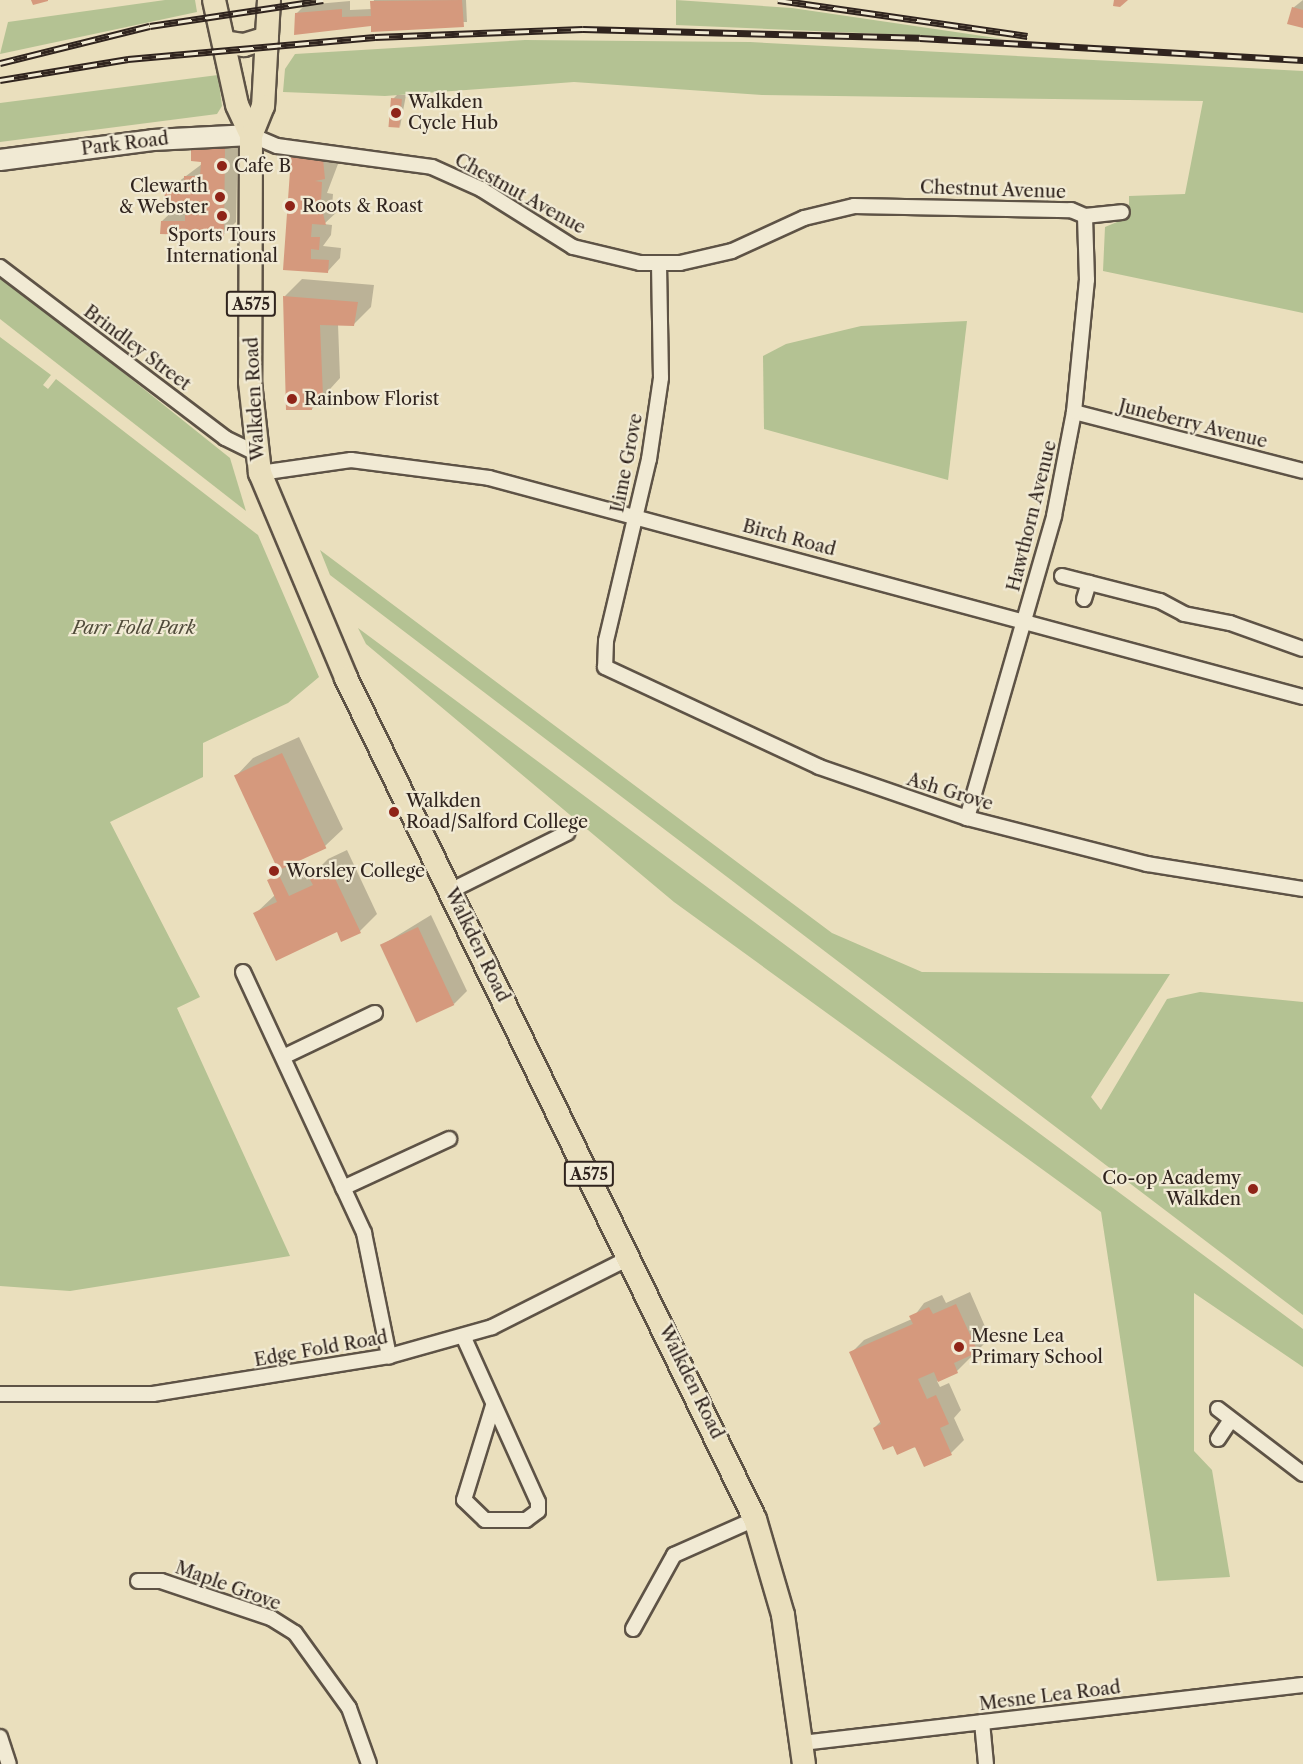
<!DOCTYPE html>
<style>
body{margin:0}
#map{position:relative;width:1303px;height:1764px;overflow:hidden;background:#eadfbd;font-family:"Libre Caslon Text",serif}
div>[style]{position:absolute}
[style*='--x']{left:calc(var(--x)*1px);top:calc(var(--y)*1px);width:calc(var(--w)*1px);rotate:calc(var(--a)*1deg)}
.green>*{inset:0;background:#b4c293}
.shadow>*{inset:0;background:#0003}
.building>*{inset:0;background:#d5997d;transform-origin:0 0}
.roads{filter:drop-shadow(2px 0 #5e5346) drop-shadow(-2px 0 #5e5346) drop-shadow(0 2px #5e5346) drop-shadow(0 -2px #5e5346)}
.street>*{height:14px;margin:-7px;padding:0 7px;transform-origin:7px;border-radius:7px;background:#f1ead4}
.secondary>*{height:20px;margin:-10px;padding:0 10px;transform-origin:10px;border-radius:10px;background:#f1ead4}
.primary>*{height:22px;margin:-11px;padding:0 11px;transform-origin:11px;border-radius:11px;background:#eadfbd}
.rail>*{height:7px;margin-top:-3.5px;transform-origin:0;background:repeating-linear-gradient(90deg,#f1ead4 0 14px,#30241e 0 28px);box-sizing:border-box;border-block:2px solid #30241e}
.dots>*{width:16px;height:16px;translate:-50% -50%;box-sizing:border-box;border:3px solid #f1ead4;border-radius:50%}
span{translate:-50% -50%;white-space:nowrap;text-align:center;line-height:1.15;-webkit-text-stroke:4.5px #f1ead4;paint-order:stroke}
.shield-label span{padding:2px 4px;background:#f1ead4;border:2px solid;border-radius:4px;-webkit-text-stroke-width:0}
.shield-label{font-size:16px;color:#30241e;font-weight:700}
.poi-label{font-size:18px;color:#30241e}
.left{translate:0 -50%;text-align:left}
.right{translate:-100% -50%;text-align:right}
.street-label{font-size:18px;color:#30241e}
.park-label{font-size:18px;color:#514c3b;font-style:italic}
</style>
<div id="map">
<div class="green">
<i style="clip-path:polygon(165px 0,195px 0,197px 12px,0 54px,8px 22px)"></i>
<i style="clip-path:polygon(676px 0,792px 8px,1003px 39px,676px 25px)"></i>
<i style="clip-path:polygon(525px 40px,750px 42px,1303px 71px,1303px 313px,1103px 271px,1105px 227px,1129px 217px,1129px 196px,1185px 194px,1203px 101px,762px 95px,574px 82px,385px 96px,283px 92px,285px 69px,295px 54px)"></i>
<i style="clip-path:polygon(218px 75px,222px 106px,217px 114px,0 142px,0 103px)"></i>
<i style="clip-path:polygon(0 274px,230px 458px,246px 511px,0 319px)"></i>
<i style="clip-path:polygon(967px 321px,948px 480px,764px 429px,763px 356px,786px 344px,861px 326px)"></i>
<i style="clip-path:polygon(0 337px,51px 375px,43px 385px,48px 389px,56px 379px,258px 535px,319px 677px,288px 703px,203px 743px,203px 777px,110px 822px,200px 997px,177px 1008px,290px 1256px,70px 1291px,0 1286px)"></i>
<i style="clip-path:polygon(320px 550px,832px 933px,922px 972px,1170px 974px,1091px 1097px,1101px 1110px,1167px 999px,1200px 992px,1303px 1002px,1303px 1315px,330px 575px)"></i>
<i style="clip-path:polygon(358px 628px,1303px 1329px,1303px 1367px,1194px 1293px,1194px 1451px,1212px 1470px,1230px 1577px,1157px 1581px,1101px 1212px,674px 902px,366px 644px)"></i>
</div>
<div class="shadow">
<i style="clip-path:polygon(374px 0,466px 0,467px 22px,372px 22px,297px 13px,305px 5px,350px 1px,350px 10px,372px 9px)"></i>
<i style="clip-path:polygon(1303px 0,1303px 26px,1293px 8px)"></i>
<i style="clip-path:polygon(397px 95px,406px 95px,400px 127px,393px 99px)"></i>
<i style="clip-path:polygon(238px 136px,236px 222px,223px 235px,162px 221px,177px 207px,166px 191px,202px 164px,193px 148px)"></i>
<i style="clip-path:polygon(305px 145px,335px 146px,338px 164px,327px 193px,333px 194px,332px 206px,339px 210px,324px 224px,332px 225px,331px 235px,323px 246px,341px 248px,340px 258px,328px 271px,285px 268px,292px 157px)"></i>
<i style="clip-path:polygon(302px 279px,374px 285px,371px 307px,354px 324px,338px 324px,340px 378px,312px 409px,285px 296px)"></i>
<i style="clip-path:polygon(299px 737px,343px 829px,325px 846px,297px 860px,307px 880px,328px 859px,347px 850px,377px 914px,360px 931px,255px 914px,275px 895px,269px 881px,280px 869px,236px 776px,253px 758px)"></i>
<i style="clip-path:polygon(431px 915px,467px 991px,454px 1004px,382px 945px)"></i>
<i style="clip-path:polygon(970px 1292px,990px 1338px,957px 1371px,937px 1381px,940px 1387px,949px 1383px,961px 1410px,954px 1418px,964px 1440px,951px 1453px,893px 1444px,874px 1428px,881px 1421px,851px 1353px,864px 1340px,912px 1319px,924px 1303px,942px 1295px,946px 1303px)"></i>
</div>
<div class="building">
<i style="clip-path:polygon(31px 0,48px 0,48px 1px,33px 5px)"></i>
<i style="clip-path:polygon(462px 0,464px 27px,371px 32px,371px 26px,294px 35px,295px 13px,342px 9px,342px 17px,371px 16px,370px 1px)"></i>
<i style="clip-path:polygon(1114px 0,1128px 0,1120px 7px,1113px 6px)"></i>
<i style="clip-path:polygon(1292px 7px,1303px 10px,1303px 28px,1287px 24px)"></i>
<i style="left:391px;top:98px;width:11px;height:29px;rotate:5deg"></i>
<i style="clip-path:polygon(191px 147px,225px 148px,224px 236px,160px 234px,161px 221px,185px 221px,185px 208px,164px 208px,165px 190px,184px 191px,184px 176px,200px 176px,201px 162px,191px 161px)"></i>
<i style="clip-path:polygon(291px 157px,323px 159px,325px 179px,315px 181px,322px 182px,321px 201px,313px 205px,321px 206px,326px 225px,312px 224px,311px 237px,320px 237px,319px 250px,311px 249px,311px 259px,329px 260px,328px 273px,283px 270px)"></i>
<i style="clip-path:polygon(283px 296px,358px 302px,354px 326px,320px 325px,323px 396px,312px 396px,312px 410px,286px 410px)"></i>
<i style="left:282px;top:753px;width:105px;height:53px;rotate:65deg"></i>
<i style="clip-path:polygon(329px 866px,361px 933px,341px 942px,337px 932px,276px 961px,253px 913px,277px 902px,267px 880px,279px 875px,289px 896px,313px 885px,308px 876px)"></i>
<i style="left:418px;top:927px;width:86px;height:42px;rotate:65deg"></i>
<i style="clip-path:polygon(956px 1304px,978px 1352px,954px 1363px,958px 1373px,938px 1382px,934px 1372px,918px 1379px,927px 1399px,936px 1395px,949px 1424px,940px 1428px,952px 1455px,924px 1467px,915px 1447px,897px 1455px,893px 1446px,883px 1450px,873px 1428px,881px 1424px,849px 1352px,913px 1324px,909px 1316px,929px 1307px,933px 1314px)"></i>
</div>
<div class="roads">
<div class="street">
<i style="--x:251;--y:135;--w:28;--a:23"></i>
<i style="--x:277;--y:146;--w:156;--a:7.7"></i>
<i style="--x:432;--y:167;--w:54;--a:24.2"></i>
<i style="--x:481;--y:189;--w:109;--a:32.2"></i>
<i style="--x:573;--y:247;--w:69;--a:13.4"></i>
<i style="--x:640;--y:263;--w:40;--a:0"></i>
<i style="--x:680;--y:263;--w:53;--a:-13"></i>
<i style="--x:732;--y:251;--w:79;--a:-24.6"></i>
<i style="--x:804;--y:218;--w:51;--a:-13.5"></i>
<i style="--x:854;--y:206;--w:217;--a:1.1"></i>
<i style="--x:1071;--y:210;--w:15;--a:23"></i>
<i style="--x:1085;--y:216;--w:37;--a:-6"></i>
<i style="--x:659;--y:264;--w:114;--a:89"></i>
<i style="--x:661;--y:378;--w:82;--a:98.4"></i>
<i style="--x:649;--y:459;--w:187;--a:103.3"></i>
<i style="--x:606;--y:641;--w:26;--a:92"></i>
<i style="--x:605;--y:667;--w:236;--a:25"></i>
<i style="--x:819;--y:767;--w:157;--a:19"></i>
<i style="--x:967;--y:818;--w:186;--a:14.3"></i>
<i style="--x:1147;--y:864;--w:158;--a:9.1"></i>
<i style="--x:0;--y:267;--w:283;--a:37.2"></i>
<i style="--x:225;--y:438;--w:34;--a:26"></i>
<i style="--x:1074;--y:412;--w:236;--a:14.4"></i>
<i style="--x:260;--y:473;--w:92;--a:-8.1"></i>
<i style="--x:351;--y:460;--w:139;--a:7.4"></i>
<i style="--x:489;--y:478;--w:843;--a:15.06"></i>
<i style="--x:1062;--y:576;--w:101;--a:14.3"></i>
<i style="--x:1160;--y:601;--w:27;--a:28"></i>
<i style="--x:1184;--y:614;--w:47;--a:11.1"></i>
<i style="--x:1230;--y:623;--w:77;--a:19.6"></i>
<i style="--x:1084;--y:599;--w:17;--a:-73"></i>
<i style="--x:967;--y:818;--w:314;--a:-73.9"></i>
<i style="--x:1054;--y:516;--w:106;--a:-79.1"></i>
<i style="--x:1074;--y:412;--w:133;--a:-84.4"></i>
<i style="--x:1087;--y:280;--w:64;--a:-91.8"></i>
<i style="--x:450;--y:891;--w:131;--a:-26.4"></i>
<i style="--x:243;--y:972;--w:288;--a:65.1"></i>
<i style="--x:364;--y:1233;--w:126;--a:78.5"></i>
<i style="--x:283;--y:1057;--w:102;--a:-25.6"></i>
<i style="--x:343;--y:1188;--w:117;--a:-24.8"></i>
<i style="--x:464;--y:1338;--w:180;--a:65.7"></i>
<i style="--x:538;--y:1502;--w:9;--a:90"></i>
<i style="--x:538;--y:1511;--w:15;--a:143"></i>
<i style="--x:526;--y:1520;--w:41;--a:180"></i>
<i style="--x:485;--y:1520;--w:29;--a:-136"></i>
<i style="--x:464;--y:1500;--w:98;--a:-72.9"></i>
<i style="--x:0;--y:1394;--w:153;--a:0"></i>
<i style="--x:153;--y:1394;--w:239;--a:-9.1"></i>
<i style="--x:389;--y:1356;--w:107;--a:-15.7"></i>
<i style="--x:492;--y:1327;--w:153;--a:-26.7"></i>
<i style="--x:1218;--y:1409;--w:107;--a:37.4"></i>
<i style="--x:1218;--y:1439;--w:23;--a:-56"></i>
<i style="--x:138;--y:1581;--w:23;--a:0"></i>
<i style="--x:161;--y:1581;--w:116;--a:18.6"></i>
<i style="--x:271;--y:1618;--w:28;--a:32"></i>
<i style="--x:295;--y:1633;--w:92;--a:54.2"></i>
<i style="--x:349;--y:1708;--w:59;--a:70.3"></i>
<i style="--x:633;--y:1629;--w:85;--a:-61"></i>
<i style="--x:674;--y:1555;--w:89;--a:-24"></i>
<i style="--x:982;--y:1722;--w:42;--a:84.6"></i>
<i style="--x:0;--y:1737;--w:28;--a:72"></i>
<i style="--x:802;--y:1743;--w:504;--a:-6.6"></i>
</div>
<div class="secondary">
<i style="--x:0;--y:160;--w:154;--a:-7.4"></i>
<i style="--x:153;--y:140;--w:98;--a:-2.9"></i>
</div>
<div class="primary">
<i style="--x:214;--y:0;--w:107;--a:77.6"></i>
<i style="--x:237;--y:105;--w:33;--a:65"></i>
<i style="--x:269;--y:0;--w:106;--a:93.2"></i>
<i style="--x:263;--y:106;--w:31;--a:112"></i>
<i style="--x:251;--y:135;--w:247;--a:90.2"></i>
<i style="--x:250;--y:382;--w:92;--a:83.7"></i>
<i style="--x:260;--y:473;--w:222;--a:67.2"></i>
<i style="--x:346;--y:678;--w:935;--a:64.07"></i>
<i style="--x:755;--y:1519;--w:100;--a:73.7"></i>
<i style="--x:783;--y:1615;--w:150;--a:82"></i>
<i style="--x:224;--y:42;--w:20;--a:9"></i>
<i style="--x:244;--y:45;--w:24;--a:-17"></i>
</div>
</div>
<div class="rail">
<i style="--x:778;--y:0;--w:252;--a:8.2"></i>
<i style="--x:0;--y:63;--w:154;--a:-13.9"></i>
<i style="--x:150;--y:26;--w:175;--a:-8.5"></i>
<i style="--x:0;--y:80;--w:130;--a:-9.3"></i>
<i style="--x:128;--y:59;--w:248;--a:-5.1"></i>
<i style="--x:375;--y:37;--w:208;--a:-2.2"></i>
<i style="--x:583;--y:29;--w:337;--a:1.5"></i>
<i style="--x:920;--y:38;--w:384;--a:3.3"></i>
</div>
<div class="dots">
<i style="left:396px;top:113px;background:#8f2418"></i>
<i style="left:222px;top:166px;background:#8f2418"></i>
<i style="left:220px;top:197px;background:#8f2418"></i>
<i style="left:290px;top:206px;background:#8f2418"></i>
<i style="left:222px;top:216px;background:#8f2418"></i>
<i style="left:292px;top:399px;background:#8f2418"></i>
<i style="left:394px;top:812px;background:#8f2418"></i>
<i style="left:274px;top:871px;background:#8f2418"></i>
<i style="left:1253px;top:1189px;background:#8f2418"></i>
<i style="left:959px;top:1347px;background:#8f2418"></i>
</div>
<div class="shield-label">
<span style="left:251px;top:304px">A575</span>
<span style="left:589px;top:1174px">A575</span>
</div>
<div class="poi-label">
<span class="left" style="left:408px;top:113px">Walkden<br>Cycle Hub</span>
<span class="left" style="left:234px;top:166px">Cafe B</span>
<span class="right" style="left:208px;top:197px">Clewarth<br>&amp; Webster</span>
<span class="left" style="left:302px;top:206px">Roots &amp; Roast</span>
<span style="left:222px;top:246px">Sports Tours<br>International</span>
<span class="left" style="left:304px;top:399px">Rainbow Florist</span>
<span class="left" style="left:406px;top:812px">Walkden<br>Road/Salford College</span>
<span class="left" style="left:286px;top:871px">Worsley College</span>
<span class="right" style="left:1241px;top:1189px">Co-op Academy<br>Walkden</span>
<span class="left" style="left:971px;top:1347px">Mesne Lea<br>Primary School</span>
</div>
<div class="street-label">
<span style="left:125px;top:144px;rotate:-7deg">Park Road</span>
<span style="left:993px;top:190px;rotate:2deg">Chestnut Avenue</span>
<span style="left:520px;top:194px;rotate:29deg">Chestnut Avenue</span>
<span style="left:137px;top:348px;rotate:37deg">Brindley Street</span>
<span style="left:255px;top:399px;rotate:-93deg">Walkden Road</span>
<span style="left:1193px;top:424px;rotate:14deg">Juneberry Avenue</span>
<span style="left:627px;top:463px;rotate:-79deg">Lime Grove</span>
<span style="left:1032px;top:516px;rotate:-76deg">Hawthorn Avenue</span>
<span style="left:789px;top:538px;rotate:15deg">Birch Road</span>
<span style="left:950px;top:792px;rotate:17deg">Ash Grove</span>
<span style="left:477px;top:945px;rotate:64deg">Walkden Road</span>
<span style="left:321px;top:1349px;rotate:-10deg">Edge Fold Road</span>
<span style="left:691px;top:1382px;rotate:64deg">Walkden Road</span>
<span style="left:228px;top:1586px;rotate:20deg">Maple Grove</span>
<span style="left:1050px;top:1696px;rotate:-7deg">Mesne Lea Road</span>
</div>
<div class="park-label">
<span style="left:134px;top:628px">Parr Fold Park</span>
</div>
</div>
